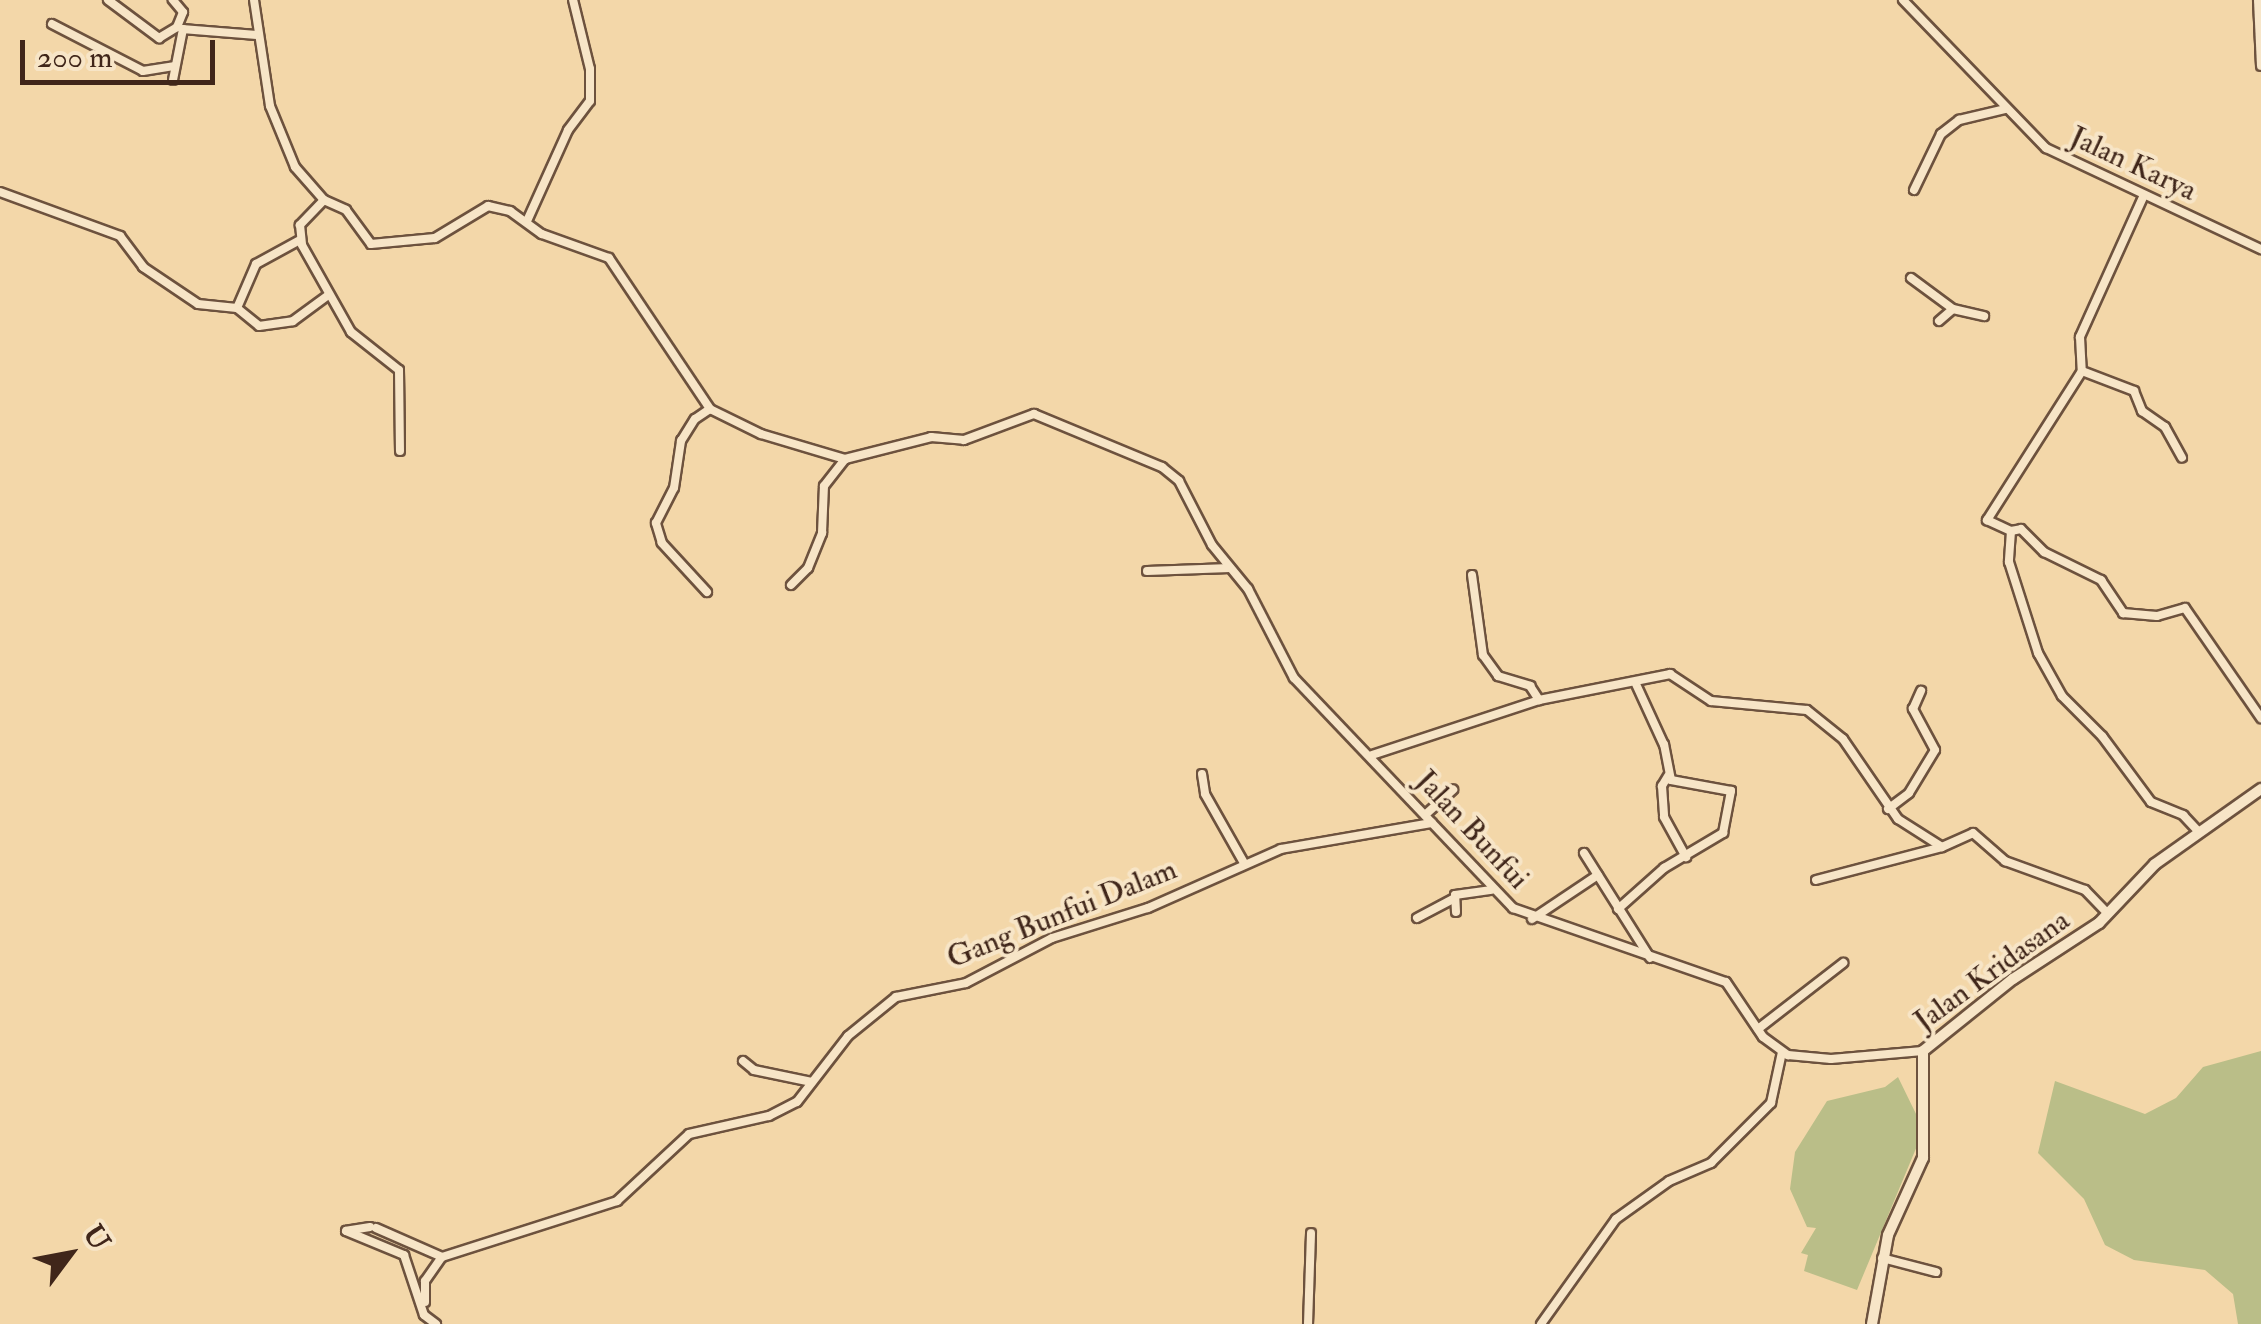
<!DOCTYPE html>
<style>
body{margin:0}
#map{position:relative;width:2261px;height:1324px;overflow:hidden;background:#f3d7a9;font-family:"IM FELL Double Pica",serif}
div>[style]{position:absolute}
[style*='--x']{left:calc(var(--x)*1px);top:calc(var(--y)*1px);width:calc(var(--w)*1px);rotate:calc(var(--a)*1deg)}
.green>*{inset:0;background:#babe88}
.roads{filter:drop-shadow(2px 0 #6d523e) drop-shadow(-2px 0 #6d523e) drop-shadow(0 2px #6d523e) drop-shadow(0 -2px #6d523e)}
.street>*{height:8px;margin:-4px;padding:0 4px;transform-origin:4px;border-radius:4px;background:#f7e5c7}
.secondary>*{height:10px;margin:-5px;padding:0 5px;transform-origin:5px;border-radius:5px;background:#f7e5c7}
span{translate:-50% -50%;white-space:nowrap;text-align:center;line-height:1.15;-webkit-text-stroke:8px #f7e5c7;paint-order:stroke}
.street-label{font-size:30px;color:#40261a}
.north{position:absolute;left:20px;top:1204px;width:100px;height:100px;-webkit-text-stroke:8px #f7e5c7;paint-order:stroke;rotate:58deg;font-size:28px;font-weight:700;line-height:40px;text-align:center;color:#40261a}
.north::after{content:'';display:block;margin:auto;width:35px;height:45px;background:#40261a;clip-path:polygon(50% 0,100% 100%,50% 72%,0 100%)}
.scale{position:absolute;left:20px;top:40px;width:195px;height:45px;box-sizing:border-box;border:5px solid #40261a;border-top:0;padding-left:12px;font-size:30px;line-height:35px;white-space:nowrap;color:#40261a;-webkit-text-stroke:8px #f7e5c7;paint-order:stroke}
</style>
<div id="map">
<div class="green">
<i style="clip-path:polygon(2261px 1051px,2261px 1324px,2238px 1324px,2233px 1294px,2205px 1270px,2134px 1260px,2105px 1245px,2084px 1199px,2038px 1153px,2055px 1081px,2145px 1114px,2176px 1098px,2203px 1067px)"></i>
<i style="clip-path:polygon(1898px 1077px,1917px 1116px,1917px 1146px,1857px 1290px,1804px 1271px,1808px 1255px,1801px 1253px,1816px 1228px,1807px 1227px,1790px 1189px,1795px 1152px,1827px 1101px,1885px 1087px)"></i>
</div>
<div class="roads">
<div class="street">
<i style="--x:108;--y:0;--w:64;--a:36.7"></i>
<i style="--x:159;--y:38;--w:21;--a:-31"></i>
<i style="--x:177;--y:27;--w:16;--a:-68"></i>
<i style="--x:183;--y:12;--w:16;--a:-130"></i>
<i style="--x:254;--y:0;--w:107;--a:81.4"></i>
<i style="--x:270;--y:106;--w:66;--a:67.7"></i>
<i style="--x:295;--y:167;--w:44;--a:48.7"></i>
<i style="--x:324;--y:200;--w:24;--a:24"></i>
<i style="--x:346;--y:210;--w:42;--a:53.7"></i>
<i style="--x:371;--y:244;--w:64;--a:-5.4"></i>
<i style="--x:435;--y:238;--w:62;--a:-31.1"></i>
<i style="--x:488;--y:206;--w:23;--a:13"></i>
<i style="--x:510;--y:211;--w:39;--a:36"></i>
<i style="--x:542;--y:234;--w:71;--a:19.7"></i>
<i style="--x:609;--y:258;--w:182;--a:56.2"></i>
<i style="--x:710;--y:409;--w:57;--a:26.1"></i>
<i style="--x:761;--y:434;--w:88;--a:16.6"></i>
<i style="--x:845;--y:459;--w:89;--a:-14.3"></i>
<i style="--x:931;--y:437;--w:33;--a:5"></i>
<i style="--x:964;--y:440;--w:75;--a:-20.4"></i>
<i style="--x:1034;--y:414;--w:139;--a:22.5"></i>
<i style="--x:1162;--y:467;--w:22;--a:39"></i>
<i style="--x:1179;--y:481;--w:72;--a:62.7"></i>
<i style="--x:1212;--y:545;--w:57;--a:50.7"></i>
<i style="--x:1248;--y:589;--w:100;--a:62.7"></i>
<i style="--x:1294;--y:678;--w:318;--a:46.4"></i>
<i style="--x:1513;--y:908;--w:225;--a:19.2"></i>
<i style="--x:1726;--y:982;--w:66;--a:56.1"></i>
<i style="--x:1763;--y:1037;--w:31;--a:36"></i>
<i style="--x:1788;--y:1055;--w:43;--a:5.3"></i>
<i style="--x:1831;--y:1059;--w:92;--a:-5"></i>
<i style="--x:1903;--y:0;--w:206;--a:46"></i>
<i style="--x:2046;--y:148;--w:238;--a:25.2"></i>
<i style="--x:2258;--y:0;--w:66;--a:87.4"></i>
<i style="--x:52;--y:24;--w:102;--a:27.3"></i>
<i style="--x:143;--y:71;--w:31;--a:-9"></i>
<i style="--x:173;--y:80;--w:52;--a:-78.9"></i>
<i style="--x:183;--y:29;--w:73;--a:4.7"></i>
<i style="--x:1914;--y:190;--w:62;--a:-64.3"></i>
<i style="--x:1941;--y:134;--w:23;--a:-38"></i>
<i style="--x:1959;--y:120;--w:47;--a:-13.4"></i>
<i style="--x:0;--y:192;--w:128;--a:20.1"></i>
<i style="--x:120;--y:236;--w:39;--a:53"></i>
<i style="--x:143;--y:267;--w:66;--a:33.9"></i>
<i style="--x:198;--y:304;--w:39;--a:6"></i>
<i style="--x:237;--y:308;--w:28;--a:39"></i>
<i style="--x:259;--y:326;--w:34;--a:-8"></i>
<i style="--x:293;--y:321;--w:42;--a:-36.3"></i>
<i style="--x:2144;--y:195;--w:156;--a:114.3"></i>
<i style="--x:2080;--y:337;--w:34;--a:87"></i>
<i style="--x:2082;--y:371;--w:177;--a:122.5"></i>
<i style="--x:1987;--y:520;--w:26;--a:25"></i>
<i style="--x:2011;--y:531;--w:31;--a:94"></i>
<i style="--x:2009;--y:562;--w:96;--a:72.3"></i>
<i style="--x:2038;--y:653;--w:49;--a:60.8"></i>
<i style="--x:2062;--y:696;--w:57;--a:45"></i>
<i style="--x:2102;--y:736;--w:82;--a:53.4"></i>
<i style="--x:2151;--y:802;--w:35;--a:22"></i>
<i style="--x:2183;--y:815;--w:23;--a:47"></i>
<i style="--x:324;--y:200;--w:35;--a:134"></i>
<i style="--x:300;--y:225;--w:20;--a:84"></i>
<i style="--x:302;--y:245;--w:100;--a:60.6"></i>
<i style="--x:351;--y:332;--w:61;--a:38.4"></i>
<i style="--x:399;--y:370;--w:81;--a:89.3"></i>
<i style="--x:527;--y:221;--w:100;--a:-65.7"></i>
<i style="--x:568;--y:130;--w:36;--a:-53"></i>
<i style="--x:590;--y:101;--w:32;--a:-90"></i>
<i style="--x:590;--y:69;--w:71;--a:-103.8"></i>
<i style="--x:1911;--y:278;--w:52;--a:36.4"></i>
<i style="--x:1953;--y:309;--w:32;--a:13"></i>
<i style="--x:237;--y:308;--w:48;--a:-66.6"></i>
<i style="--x:256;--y:264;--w:50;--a:-28.6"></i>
<i style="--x:1939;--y:321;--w:18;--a:-41"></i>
<i style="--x:2082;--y:371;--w:56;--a:21"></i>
<i style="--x:2134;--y:391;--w:22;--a:68"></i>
<i style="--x:2142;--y:411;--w:28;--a:35"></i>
<i style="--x:2165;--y:427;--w:35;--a:61"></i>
<i style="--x:2011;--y:531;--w:10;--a:-11"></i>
<i style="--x:2021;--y:529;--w:33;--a:45"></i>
<i style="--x:2044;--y:552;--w:64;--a:26.2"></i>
<i style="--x:2101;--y:580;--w:40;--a:56"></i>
<i style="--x:2123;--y:613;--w:34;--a:5"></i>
<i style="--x:2157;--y:616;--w:29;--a:-16"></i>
<i style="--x:2185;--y:608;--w:134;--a:55.4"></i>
<i style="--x:1147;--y:571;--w:83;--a:-2.1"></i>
<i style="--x:1472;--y:575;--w:81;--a:82.2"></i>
<i style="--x:1483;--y:655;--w:26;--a:54"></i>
<i style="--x:1498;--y:676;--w:34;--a:17"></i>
<i style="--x:1530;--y:686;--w:17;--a:57"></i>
<i style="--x:791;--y:585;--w:24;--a:-45"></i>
<i style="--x:808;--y:568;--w:38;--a:-68"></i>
<i style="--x:822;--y:533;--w:47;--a:-87.6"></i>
<i style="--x:824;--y:486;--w:34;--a:-52"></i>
<i style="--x:707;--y:592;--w:67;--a:-132.6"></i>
<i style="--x:662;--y:543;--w:21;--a:-107"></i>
<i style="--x:656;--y:523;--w:39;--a:-63"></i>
<i style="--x:674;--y:488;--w:48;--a:-81.5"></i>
<i style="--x:681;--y:441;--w:26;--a:-58"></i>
<i style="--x:695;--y:419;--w:18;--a:-34"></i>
<i style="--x:1372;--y:755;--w:176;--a:-18.2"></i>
<i style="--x:1539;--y:700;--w:134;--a:-11.2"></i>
<i style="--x:1670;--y:674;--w:49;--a:33.4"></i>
<i style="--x:1711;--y:701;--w:96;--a:5.4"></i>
<i style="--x:1807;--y:710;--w:46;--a:38.9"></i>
<i style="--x:1843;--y:739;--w:97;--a:55.5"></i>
<i style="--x:1898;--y:819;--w:52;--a:32.5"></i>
<i style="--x:1942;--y:847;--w:34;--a:-24"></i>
<i style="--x:1973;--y:833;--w:43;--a:41.2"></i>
<i style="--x:2005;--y:861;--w:85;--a:19.9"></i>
<i style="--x:2085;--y:890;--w:33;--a:46"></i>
<i style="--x:1202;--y:774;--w:20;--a:81"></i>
<i style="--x:1205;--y:794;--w:79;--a:60.5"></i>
<i style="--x:1668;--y:776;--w:12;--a:121"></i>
<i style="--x:1662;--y:786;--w:31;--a:86"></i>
<i style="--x:1664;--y:817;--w:46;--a:61.2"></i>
<i style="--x:1888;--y:809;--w:26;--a:-37"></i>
<i style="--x:1909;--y:793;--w:50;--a:-58.8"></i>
<i style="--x:1935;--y:750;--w:47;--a:-118.2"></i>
<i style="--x:1913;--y:709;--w:20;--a:-66"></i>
<i style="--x:1425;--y:815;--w:38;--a:-42"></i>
<i style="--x:1584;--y:853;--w:124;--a:57.8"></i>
<i style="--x:1816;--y:880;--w:130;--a:-14.7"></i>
<i style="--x:1618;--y:909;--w:62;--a:-41.7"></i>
<i style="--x:1664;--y:868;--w:69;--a:-30.7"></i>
<i style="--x:1723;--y:833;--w:43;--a:-79.2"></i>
<i style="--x:1731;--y:791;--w:61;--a:-169.6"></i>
<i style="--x:1671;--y:780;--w:36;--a:-101"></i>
<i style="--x:1664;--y:745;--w:67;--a:-114.7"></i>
<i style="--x:1456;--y:912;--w:17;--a:-93"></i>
<i style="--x:1455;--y:895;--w:37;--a:-8"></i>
<i style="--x:1417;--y:918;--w:41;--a:-27.8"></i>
<i style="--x:1532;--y:919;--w:79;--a:-33.7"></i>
<i style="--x:1758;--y:1029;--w:108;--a:-37.8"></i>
<i style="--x:743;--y:1061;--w:14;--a:39"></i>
<i style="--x:754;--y:1070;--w:59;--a:11.7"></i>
<i style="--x:370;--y:1227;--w:24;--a:171"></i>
<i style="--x:346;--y:1231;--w:63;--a:22.5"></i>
<i style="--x:404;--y:1255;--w:63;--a:71.6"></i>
<i style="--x:424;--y:1315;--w:15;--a:37"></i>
<i style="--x:376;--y:1228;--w:72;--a:23.7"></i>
<i style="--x:442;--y:1257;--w:184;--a:-17.7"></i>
<i style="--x:617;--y:1201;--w:98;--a:-42.9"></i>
<i style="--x:689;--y:1134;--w:82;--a:-12.7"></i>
<i style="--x:769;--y:1116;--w:31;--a:-27"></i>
<i style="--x:797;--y:1102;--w:83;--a:-52.3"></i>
<i style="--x:848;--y:1036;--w:62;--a:-39.1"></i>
<i style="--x:896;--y:997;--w:71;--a:-11.3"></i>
<i style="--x:966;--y:983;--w:97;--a:-27.6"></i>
<i style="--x:1052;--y:938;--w:101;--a:-17.4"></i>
<i style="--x:1148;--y:908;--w:145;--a:-23.9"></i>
<i style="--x:1281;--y:849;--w:153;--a:-9.8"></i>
<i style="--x:1882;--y:1258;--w:56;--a:14.5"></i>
<i style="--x:425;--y:1302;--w:21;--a:-90"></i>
<i style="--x:425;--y:1281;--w:29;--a:-55"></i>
<i style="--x:1308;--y:1324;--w:91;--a:-88.1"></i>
<i style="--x:1541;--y:1324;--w:129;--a:-54.5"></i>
<i style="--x:1616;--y:1219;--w:65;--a:-35.6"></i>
<i style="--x:1669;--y:1181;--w:46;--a:-23.2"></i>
<i style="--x:1711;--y:1163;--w:85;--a:-45"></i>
<i style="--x:1771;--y:1103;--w:52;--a:-77.8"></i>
</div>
<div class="secondary">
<i style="--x:1872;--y:1324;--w:90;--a:-79.8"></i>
<i style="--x:1888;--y:1235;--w:85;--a:-65.6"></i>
<i style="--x:1923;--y:1158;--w:107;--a:-90"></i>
<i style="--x:1923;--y:1051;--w:115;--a:-38.7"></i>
<i style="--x:2013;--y:979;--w:103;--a:-33.1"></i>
<i style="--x:2099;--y:923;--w:81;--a:-46.5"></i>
<i style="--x:2155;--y:864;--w:130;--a:-35.3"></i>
</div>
</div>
<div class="street-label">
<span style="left:2133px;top:164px;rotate:25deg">Jalan Karya</span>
<span style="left:1472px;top:830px;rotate:47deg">Jalan Bunfui</span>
<span style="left:1062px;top:914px;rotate:-22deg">Gang Bunfui Dalam</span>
<span style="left:1992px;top:971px;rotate:-36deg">Jalan Kridasana</span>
</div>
<div class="north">U</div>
<div class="scale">200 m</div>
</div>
